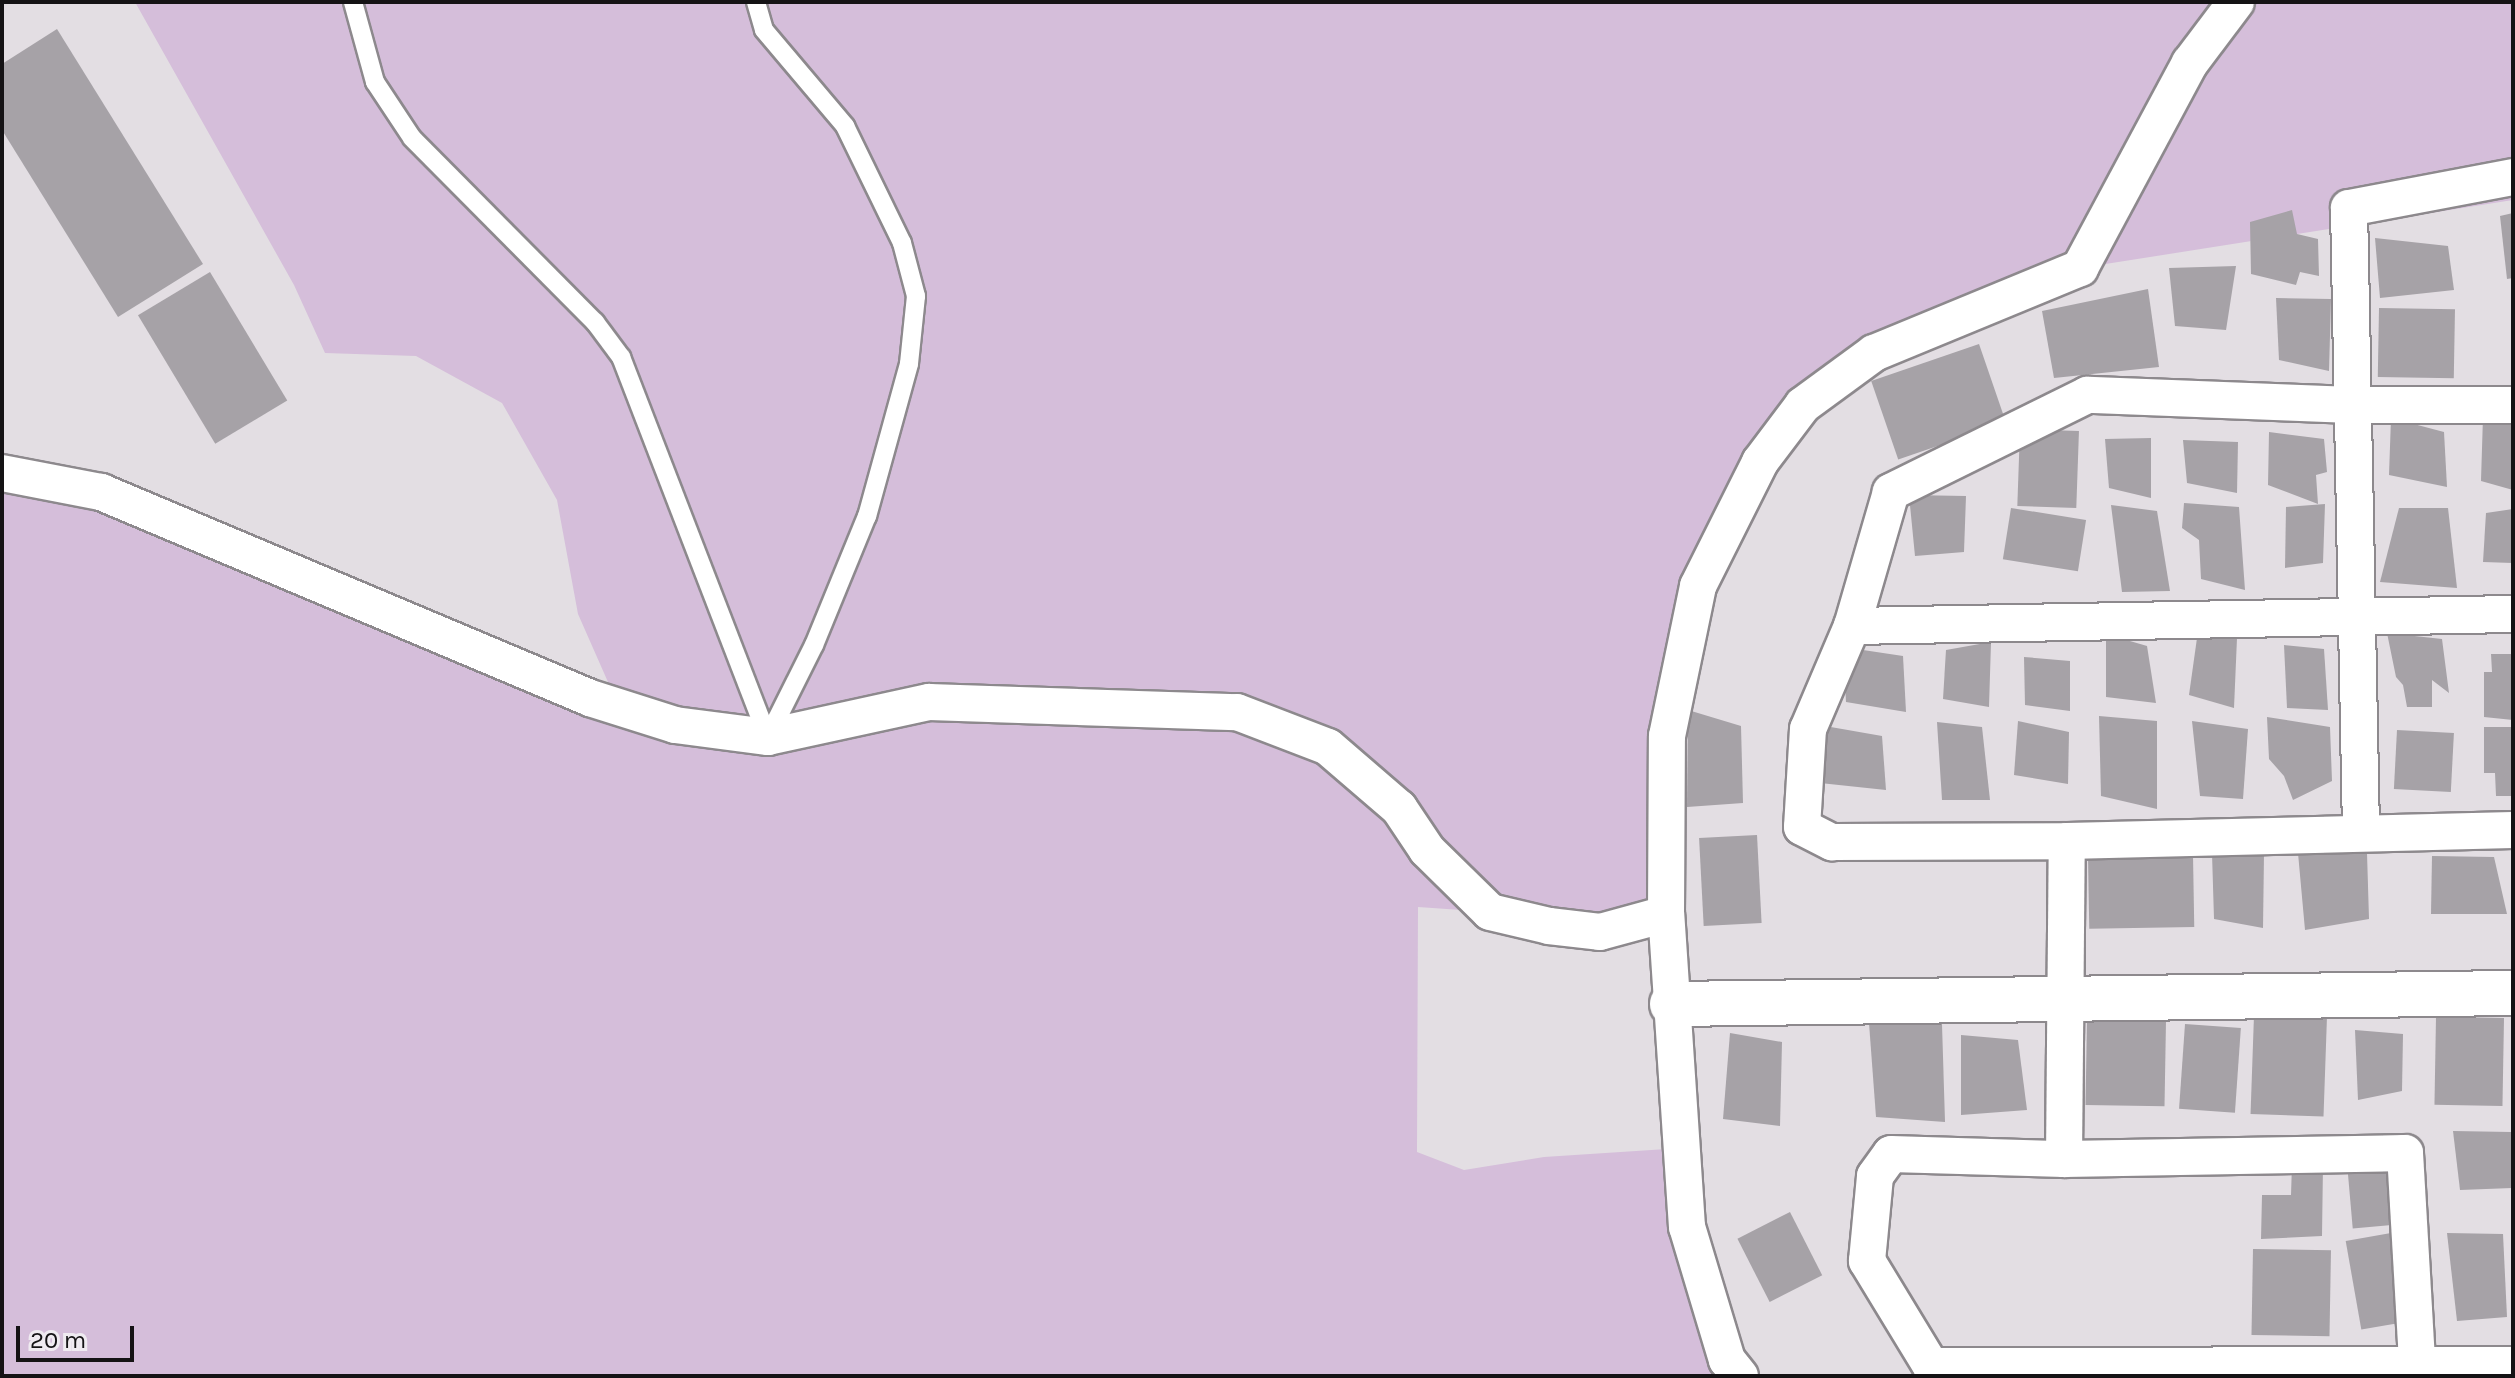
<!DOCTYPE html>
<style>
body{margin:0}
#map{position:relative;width:2515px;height:1378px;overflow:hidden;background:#e3dee3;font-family:Karla,sans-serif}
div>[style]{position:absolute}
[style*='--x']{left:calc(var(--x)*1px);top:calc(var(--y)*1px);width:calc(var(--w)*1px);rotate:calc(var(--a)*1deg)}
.green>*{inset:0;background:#d5beda}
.building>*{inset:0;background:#a6a2a7;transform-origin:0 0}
.roads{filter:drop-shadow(2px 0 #8d898d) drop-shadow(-2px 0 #8d898d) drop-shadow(0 2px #8d898d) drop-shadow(0 -2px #8d898d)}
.service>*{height:18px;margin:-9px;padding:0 9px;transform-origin:9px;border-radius:9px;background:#fff}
.minor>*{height:36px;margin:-18px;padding:0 18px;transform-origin:18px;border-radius:18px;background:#fff}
.tertiary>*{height:44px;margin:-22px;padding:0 22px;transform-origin:22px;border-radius:22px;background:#fff}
span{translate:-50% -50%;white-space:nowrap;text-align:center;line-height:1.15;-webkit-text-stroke:8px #f0ebf1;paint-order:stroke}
.frame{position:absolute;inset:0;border:4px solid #151315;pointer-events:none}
.scale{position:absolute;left:16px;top:1326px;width:118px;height:36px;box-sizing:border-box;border:4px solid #151315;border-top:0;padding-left:10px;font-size:24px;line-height:28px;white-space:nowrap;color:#151315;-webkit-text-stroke:6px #f0ebf1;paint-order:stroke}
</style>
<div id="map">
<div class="green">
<i style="clip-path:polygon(135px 2px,2513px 2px,2513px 200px,2080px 268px,1803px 405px,1698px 586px,1666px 914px,1600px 932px,1490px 912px,1418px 907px,1417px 1152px,1464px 1170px,1544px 1157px,1682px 1148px,1742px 1376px,2px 1376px,2px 473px,619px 707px,578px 614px,557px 500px,502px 403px,416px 356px,325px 353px,294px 285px)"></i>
</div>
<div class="building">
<i style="clip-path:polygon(57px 29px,203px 264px,118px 317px,2px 130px,2px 64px)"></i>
<i style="clip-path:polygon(2292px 210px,2297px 234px,2318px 239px,2319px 276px,2300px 272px,2296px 285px,2251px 274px,2250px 222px)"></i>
<i style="clip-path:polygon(2513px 213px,2513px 278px,2507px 279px,2500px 216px)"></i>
<i style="clip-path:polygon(2375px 238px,2448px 246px,2454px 290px,2380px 298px)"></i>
<i style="clip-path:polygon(2236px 266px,2226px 330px,2175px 326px,2169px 268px)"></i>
<i style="left:210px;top:272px;width:150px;height:84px;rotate:59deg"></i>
<i style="clip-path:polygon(2148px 289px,2159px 367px,2054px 378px,2042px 311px)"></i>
<i style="clip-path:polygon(2276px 298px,2331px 299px,2329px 371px,2279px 360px)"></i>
<i style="left:2379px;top:308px;width:76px;height:69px;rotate:1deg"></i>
<i style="left:1979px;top:344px;width:83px;height:114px;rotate:71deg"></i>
<i style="clip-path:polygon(2483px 416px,2513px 418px,2513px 490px,2481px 481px)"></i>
<i style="clip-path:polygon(2391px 418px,2444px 432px,2447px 487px,2389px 475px)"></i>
<i style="left:2020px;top:429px;width:59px;height:77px;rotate:2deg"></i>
<i style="clip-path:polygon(2269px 432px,2324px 439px,2327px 472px,2316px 475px,2318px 504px,2268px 485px)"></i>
<i style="clip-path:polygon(2151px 438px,2151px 498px,2109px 488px,2105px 439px)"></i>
<i style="clip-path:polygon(2183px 440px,2238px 442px,2237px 493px,2187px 483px)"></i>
<i style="clip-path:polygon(1909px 495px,1966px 496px,1964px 552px,1915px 556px)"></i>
<i style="clip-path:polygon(2184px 503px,2239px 507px,2245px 590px,2201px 579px,2199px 540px,2182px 528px)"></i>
<i style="clip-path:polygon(2325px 504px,2323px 563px,2285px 568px,2286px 507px)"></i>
<i style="clip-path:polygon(2111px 505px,2157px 511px,2170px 591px,2122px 592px)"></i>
<i style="left:2011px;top:508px;width:76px;height:52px;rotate:9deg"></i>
<i style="clip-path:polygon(2399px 508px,2448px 508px,2457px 588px,2380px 582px)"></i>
<i style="clip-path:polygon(2513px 509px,2513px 563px,2483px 562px,2486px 513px)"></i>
<i style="clip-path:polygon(2387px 633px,2442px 639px,2449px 693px,2432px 680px,2432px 707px,2407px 707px,2403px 685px,2396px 677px)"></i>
<i style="clip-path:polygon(2106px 634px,2147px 646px,2156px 703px,2106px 697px)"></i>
<i style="clip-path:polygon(2197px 638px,2237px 638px,2234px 708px,2189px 695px)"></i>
<i style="clip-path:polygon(1991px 642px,1989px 707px,1943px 699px,1946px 650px)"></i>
<i style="clip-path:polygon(2284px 645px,2324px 649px,2328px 710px,2287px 708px)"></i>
<i style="clip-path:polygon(1843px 647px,1903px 656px,1906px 712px,1846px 702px)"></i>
<i style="clip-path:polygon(2491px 654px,2513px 654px,2513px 720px,2484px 717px,2484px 672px,2492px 672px)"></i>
<i style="clip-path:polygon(2024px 657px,2070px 661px,2070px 711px,2025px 705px)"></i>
<i style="clip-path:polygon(1688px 710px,1741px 726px,1743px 803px,1687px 807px)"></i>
<i style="clip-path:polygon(2099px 716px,2157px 721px,2157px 809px,2101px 796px)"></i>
<i style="clip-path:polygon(2267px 717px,2330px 727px,2332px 781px,2293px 800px,2284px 776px,2269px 759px)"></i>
<i style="clip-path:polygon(2018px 721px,2069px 732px,2068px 784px,2014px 775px)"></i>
<i style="clip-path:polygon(2192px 721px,2248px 729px,2243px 799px,2200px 796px)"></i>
<i style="clip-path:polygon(1937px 722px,1982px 727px,1990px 800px,1942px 800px)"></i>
<i style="clip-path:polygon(1825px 726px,1882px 736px,1886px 790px,1820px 783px)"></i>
<i style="clip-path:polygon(2484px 727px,2513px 727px,2513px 796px,2496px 796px,2495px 773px,2484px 773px)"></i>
<i style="left:2397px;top:730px;width:57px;height:59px;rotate:3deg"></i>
<i style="left:1757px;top:835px;width:88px;height:58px;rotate:87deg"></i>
<i style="clip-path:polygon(2212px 853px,2264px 854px,2263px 928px,2214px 919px)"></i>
<i style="clip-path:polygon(2298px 853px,2367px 853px,2369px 919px,2305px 930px)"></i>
<i style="left:2193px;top:855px;width:72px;height:105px;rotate:89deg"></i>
<i style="clip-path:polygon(2432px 856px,2494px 857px,2507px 914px,2431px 914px)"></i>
<i style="left:2254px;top:1015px;width:73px;height:99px;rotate:2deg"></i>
<i style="left:2504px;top:1018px;width:88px;height:68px;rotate:91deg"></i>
<i style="left:2087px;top:1020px;width:79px;height:85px;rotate:1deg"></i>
<i style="clip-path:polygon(1869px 1023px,1942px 1024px,1945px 1122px,1876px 1117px)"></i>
<i style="left:2185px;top:1024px;width:56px;height:85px;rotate:4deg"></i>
<i style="clip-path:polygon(2355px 1030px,2403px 1034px,2402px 1091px,2358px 1100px)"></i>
<i style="clip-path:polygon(1730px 1033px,1782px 1042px,1780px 1126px,1723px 1119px)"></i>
<i style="clip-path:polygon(1961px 1035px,2018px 1040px,2027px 1110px,1961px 1115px)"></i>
<i style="clip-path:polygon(2453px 1131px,2511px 1132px,2512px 1188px,2460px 1190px)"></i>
<i style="left:2389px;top:1161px;width:64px;height:42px;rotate:85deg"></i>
<i style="clip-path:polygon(2292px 1164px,2323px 1165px,2322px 1236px,2261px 1239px,2262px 1195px,2291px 1195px)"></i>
<i style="left:1790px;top:1212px;width:71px;height:59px;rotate:63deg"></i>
<i style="left:2391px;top:1233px;width:90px;height:46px;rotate:80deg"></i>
<i style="clip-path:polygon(2447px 1233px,2503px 1234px,2507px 1317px,2457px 1321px)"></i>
<i style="left:2253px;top:1249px;width:78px;height:86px;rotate:1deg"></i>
</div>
<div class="roads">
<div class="service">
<i style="--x:353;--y:2;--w:83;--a:74.6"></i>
<i style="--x:375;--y:82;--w:67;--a:56.5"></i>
<i style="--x:412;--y:138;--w:260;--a:45.2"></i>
<i style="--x:595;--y:322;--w:44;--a:53.4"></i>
<i style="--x:621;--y:357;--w:407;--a:68.9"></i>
<i style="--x:756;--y:2;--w:29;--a:74"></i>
<i style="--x:764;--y:30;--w:126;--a:49.8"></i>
<i style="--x:845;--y:126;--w:130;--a:64"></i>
<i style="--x:902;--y:243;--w:55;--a:75.2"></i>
<i style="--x:916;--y:296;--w:68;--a:95.9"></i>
<i style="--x:909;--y:364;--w:158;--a:105.4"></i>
<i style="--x:867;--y:516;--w:139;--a:112.3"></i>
<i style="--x:814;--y:645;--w:103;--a:116.6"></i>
</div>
<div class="minor">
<i style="--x:2513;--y:405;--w:161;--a:180"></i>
<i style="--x:2352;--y:405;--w:265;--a:-177.8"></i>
<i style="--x:2087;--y:395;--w:219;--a:153.7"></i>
<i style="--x:1891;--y:492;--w:140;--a:106.2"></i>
<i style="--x:1852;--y:626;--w:112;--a:113.1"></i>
<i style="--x:1808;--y:729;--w:98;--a:93.5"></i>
<i style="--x:1802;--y:827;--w:34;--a:27"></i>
<i style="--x:1832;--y:842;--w:235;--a:-0.2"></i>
<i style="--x:2067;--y:841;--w:446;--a:-1.4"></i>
<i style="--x:2;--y:473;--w:101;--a:10.9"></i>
<i style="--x:101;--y:492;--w:531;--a:22.84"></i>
<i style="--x:590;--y:698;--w:89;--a:17.6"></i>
<i style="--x:675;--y:725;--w:94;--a:7.4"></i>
<i style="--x:768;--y:737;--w:165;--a:-12.3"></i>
<i style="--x:929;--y:702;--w:308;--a:1.9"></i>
<i style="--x:1237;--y:712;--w:97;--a:21"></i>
<i style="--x:1328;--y:747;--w:94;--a:40.7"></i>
<i style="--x:1399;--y:808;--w:50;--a:56.3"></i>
<i style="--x:1427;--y:850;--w:88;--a:44.5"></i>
<i style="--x:1490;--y:912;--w:61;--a:13.3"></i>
<i style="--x:1549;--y:926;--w:51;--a:6.7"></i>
<i style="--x:1600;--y:932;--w:68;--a:-15.3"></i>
<i style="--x:1852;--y:626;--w:661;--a:-1.04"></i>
<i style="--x:2361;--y:831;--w:623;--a:-91.1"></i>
<i style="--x:2349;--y:208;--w:167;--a:-10.7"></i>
<i style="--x:2064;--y:1159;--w:318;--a:-89.5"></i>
<i style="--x:1931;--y:1366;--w:582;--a:-0.1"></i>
<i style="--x:1740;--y:1376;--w:21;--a:-129"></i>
<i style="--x:1727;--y:1360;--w:139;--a:-106.7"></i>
<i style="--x:1687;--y:1227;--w:314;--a:-93.8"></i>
<i style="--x:1666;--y:914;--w:178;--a:-89.7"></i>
<i style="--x:1667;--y:736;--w:153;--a:-78.3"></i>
<i style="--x:1698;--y:586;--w:139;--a:-63.4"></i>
<i style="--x:1760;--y:462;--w:71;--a:-53"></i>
<i style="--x:1803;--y:405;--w:88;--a:-36.2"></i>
<i style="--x:1874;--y:353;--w:223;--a:-22.4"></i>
<i style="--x:2080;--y:268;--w:233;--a:-61.8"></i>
<i style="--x:2190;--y:63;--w:76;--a:-53"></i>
<i style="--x:1937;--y:1376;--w:135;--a:-121.3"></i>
<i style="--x:1867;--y:1261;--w:85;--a:-84.6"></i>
<i style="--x:1875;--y:1176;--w:27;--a:-54"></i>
<i style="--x:1891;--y:1154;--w:173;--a:1.7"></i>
<i style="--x:2064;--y:1159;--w:341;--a:-1"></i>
<i style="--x:2405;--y:1153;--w:211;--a:86.7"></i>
</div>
<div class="tertiary">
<i style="--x:1672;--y:1004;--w:841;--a:-0.75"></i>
</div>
</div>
<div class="frame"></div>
<div class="scale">20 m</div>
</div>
